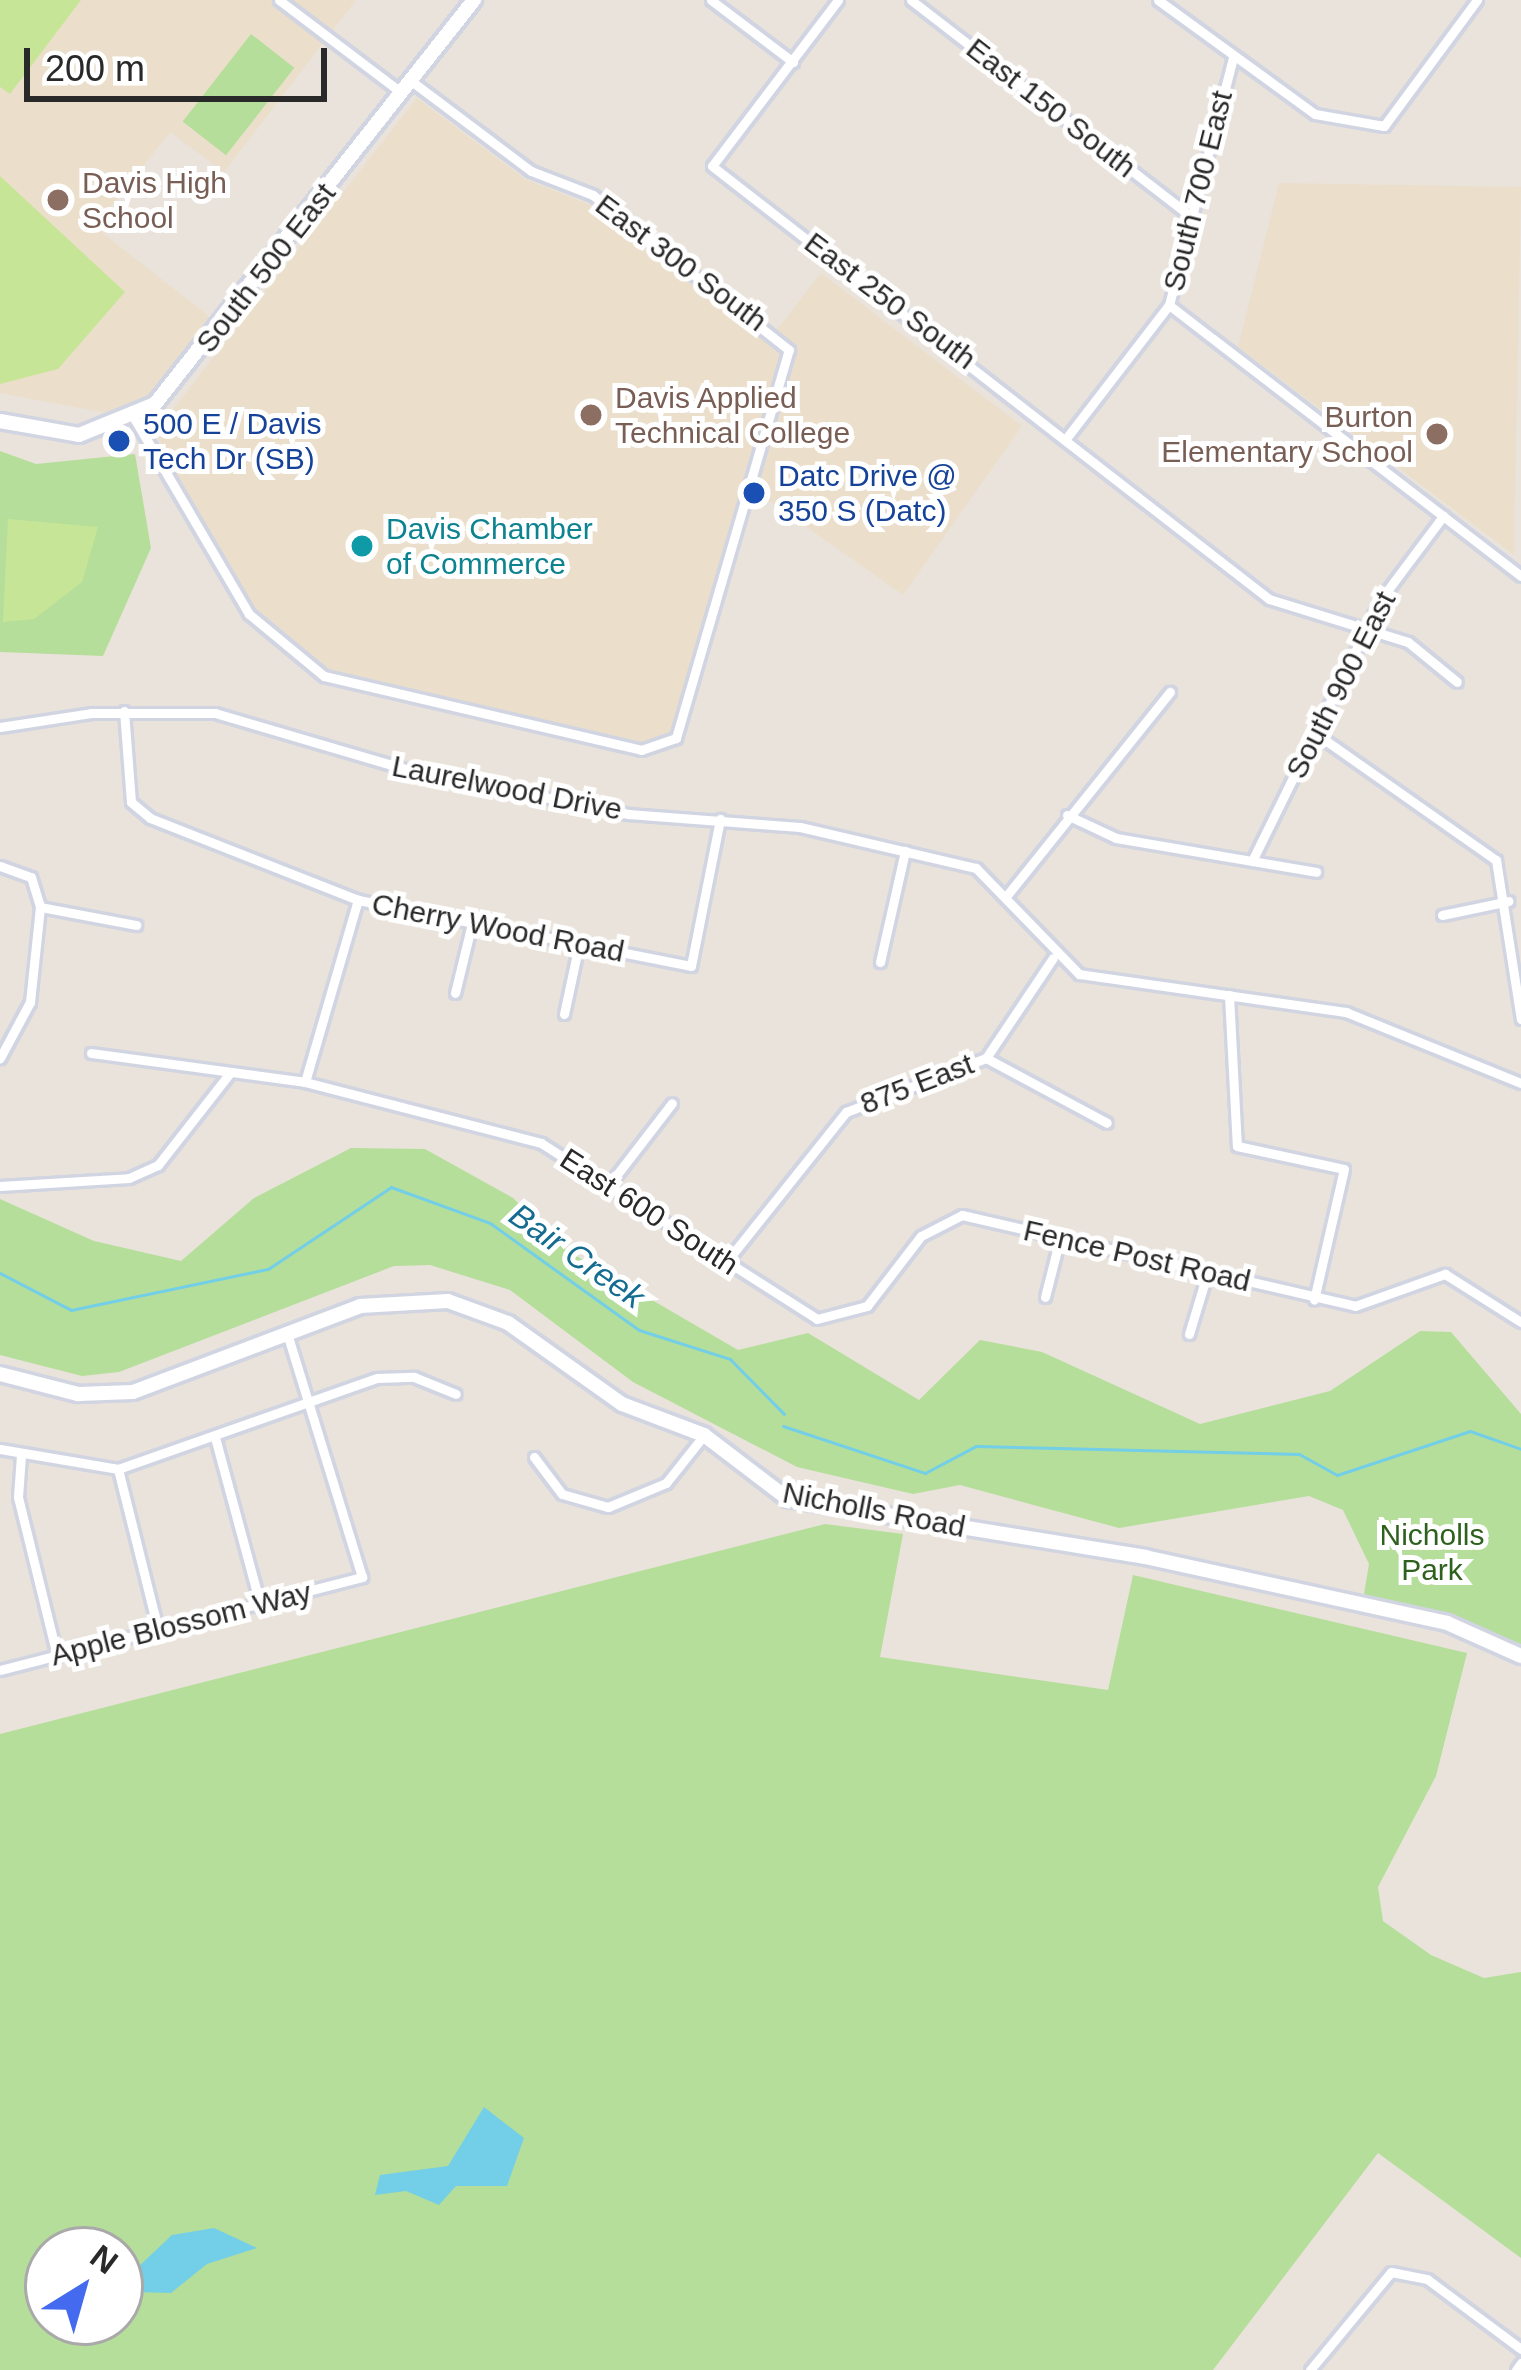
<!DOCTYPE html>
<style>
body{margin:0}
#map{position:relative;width:1521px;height:2370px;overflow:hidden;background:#eae3db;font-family:Helvetica,sans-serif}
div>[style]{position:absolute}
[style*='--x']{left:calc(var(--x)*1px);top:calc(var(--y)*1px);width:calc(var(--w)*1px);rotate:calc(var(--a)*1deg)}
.education>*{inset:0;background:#ebdfcb}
.green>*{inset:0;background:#b5de9a;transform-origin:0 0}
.pitch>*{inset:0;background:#c7e597}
.water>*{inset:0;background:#73cee7}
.stream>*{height:3px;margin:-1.5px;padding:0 1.5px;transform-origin:1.5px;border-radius:1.5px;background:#73cee7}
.roads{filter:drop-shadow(3px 0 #d1d4e1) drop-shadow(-3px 0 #d1d4e1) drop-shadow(0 3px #d1d4e1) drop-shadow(0 -3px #d1d4e1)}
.street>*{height:9px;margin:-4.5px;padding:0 4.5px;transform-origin:4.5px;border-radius:4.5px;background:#fff}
.secondary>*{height:14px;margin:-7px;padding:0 7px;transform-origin:7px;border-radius:7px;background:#fff}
.dots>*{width:33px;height:33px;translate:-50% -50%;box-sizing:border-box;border:6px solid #fff;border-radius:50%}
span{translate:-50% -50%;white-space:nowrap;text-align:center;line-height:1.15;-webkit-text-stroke:10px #fff;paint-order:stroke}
.street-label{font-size:30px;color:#292929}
.education-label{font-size:30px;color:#785e54}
.left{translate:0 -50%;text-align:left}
.right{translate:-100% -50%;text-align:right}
.transit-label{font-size:30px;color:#164399}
.culture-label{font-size:30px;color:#0d838f}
.park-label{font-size:30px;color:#2f611e}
.water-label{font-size:33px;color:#156c91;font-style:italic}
.north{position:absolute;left:24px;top:2226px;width:120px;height:120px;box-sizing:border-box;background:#fff;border:3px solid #a9a9a9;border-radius:50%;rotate:37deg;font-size:33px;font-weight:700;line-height:48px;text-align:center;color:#292929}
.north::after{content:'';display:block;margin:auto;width:42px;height:54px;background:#446bef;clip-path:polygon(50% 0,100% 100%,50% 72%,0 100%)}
.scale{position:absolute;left:24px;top:48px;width:303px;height:54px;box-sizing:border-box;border:6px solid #292929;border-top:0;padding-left:15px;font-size:36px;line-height:42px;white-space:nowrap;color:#292929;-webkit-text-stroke:9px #fff;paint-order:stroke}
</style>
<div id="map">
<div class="education">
<i style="clip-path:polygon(0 0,356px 0,224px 172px,170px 132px,95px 227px,214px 320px,159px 394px,112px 414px,0 393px)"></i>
<i style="clip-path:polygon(417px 98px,525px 179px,590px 205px,769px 340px,821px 273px,1022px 426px,903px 595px,771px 502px,743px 500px,669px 740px,657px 749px,330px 681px,247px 607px,155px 432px)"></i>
<i style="clip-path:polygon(1279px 183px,1521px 187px,1514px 555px,1238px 347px)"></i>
</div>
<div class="green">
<i style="left:251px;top:34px;width:55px;height:111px;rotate:38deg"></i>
<i style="clip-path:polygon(0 451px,36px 464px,135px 454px,151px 548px,103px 656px,0 652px)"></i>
<i style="clip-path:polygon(351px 1148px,425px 1149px,513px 1198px,566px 1250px,738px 1350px,808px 1333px,919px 1400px,980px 1340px,1042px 1352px,1200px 1424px,1330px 1391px,1420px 1331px,1451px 1332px,1521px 1414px,1521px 1644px,1364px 1594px,1369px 1564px,1343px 1510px,1309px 1496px,1119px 1528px,960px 1485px,913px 1494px,797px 1467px,633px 1382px,510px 1290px,430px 1265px,394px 1266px,119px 1372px,82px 1376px,0 1355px,0 1199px,94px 1241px,181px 1261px,254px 1198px)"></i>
<i style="clip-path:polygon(evenodd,825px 1524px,903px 1534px,880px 1657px,1108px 1690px,1133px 1575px,1467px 1653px,1436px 1776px,1378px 1887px,1383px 1921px,1431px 1955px,1484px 1978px,1521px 1972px,1521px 2258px,1378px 2153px,1213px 2370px,0 2370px,0 1734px,825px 1524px,48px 2250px,120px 2250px,120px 2322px,48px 2322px,48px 2250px)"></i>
</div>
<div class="pitch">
<i style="clip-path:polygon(0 0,81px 0,10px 94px,0 87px)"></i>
<i style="clip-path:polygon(0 176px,125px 292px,58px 369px,0 384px)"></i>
<i style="clip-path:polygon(8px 519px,98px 527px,82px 582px,34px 619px,3px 622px)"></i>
</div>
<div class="water">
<i style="clip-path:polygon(484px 2107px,524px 2138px,507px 2186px,456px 2186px,439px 2205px,406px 2191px,375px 2195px,380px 2175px,448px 2166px)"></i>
<i style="clip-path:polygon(214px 2228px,257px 2248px,207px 2264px,171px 2293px,135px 2292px,136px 2269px,172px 2235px)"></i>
</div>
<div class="stream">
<i style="--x:0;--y:1273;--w:80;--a:27.5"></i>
<i style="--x:71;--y:1310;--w:201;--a:-11.8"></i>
<i style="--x:268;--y:1269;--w:148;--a:-33.7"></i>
<i style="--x:391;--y:1187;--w:105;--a:20"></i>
<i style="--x:490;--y:1223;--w:183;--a:35.7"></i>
<i style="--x:639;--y:1330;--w:96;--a:17.7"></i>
<i style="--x:730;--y:1359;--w:77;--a:45.5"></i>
<i style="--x:783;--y:1426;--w:150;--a:18.3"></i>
<i style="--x:925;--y:1473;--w:58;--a:-27.9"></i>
<i style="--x:976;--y:1446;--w:323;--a:1.4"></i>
<i style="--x:1299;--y:1454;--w:43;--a:28.9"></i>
<i style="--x:1337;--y:1475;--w:140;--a:-18.3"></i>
<i style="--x:1470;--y:1431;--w:54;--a:19.4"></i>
</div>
<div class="roads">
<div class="street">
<i style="--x:279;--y:0;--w:154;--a:37.1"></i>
<i style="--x:711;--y:0;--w:103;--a:37.1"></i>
<i style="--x:838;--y:0;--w:208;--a:127.2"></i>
<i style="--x:712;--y:166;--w:706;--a:37.86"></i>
<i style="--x:1269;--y:599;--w:145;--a:17.2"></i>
<i style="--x:1408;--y:642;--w:63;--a:39.2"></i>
<i style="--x:911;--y:0;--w:355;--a:37.7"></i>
<i style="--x:1158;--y:0;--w:194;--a:36"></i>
<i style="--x:1315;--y:114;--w:70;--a:9.9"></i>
<i style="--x:1384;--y:126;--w:157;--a:-53.6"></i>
<i style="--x:1169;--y:305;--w:444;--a:37.6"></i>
<i style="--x:134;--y:418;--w:227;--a:59.6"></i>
<i style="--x:249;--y:614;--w:97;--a:39.6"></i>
<i style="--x:324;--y:676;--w:326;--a:13.1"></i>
<i style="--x:641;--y:750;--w:37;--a:-19"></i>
<i style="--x:676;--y:738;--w:404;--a:-73.8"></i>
<i style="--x:789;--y:350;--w:250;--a:-141.7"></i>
<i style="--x:593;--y:195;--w:66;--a:-158.8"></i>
<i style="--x:531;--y:171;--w:150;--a:-143.1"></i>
<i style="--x:1068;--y:436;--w:165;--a:-52.4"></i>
<i style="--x:1169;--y:305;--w:256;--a:-75.5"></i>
<i style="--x:124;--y:711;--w:91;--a:85.6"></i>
<i style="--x:131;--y:802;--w:25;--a:40"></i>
<i style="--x:150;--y:818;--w:224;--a:21.5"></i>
<i style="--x:358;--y:900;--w:339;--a:11.2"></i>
<i style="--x:691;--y:966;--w:150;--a:-78.8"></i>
<i style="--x:0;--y:727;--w:92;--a:-8.7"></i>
<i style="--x:91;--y:713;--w:124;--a:0"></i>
<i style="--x:215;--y:713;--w:198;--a:16.4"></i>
<i style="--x:405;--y:769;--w:227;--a:11.4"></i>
<i style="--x:628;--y:814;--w:172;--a:4.3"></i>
<i style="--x:800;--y:827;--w:181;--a:13.1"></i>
<i style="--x:976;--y:868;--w:148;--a:45.8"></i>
<i style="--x:1079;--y:974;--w:270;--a:8.1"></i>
<i style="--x:1346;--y:1012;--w:189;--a:22.1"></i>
<i style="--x:1315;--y:733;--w:221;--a:35.1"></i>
<i style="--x:1496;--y:860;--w:161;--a:81.1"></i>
<i style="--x:1067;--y:815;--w:54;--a:25.1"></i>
<i style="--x:1116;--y:838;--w:203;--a:9.6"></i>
<i style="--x:1252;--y:861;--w:292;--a:-63.8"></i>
<i style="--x:1381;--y:599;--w:104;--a:-53.2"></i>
<i style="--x:0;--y:866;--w:33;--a:20"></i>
<i style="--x:31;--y:877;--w:31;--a:73"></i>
<i style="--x:40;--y:907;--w:96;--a:96"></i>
<i style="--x:30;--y:1002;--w:64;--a:118.2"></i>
<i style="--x:1008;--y:894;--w:259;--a:-51.3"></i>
<i style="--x:40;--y:907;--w:98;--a:10.6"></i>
<i style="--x:1442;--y:915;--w:68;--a:-11.8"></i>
<i style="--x:880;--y:962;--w:114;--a:-77.3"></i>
<i style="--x:455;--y:993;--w:72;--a:-76.3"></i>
<i style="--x:1229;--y:995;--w:151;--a:87"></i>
<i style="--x:1237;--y:1146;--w:109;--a:12.1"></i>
<i style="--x:1344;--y:1169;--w:134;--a:102.9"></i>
<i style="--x:564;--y:1014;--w:72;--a:-77.9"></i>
<i style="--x:91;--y:1053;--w:216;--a:7.7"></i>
<i style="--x:305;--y:1082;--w:244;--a:14.5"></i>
<i style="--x:541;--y:1143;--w:327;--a:32.5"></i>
<i style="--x:817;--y:1319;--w:52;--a:-14.6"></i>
<i style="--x:867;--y:1306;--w:88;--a:-52.4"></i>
<i style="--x:921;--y:1236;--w:46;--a:-27.1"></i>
<i style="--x:962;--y:1215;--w:403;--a:13"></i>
<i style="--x:1355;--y:1306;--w:96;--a:-19.6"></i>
<i style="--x:1445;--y:1274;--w:90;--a:32.3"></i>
<i style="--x:986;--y:1058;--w:137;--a:28.2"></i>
<i style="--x:305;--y:1082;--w:190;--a:-73.8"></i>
<i style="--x:612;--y:1181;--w:98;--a:-52.4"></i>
<i style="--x:0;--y:1186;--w:129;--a:-3.5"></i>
<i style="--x:129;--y:1178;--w:32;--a:-24"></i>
<i style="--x:158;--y:1165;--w:117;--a:-52"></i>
<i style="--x:727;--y:1261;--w:191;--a:-51.4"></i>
<i style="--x:846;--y:1112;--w:150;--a:-21.1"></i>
<i style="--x:986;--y:1058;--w:120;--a:-56.2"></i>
<i style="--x:1045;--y:1297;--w:61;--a:-75.7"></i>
<i style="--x:1189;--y:1334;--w:66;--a:-73.2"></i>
<i style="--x:216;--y:1441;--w:169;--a:74.9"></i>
<i style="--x:0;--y:1449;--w:120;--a:9.6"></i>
<i style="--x:118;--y:1469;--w:275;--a:-19.4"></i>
<i style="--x:377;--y:1378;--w:37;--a:-2"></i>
<i style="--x:414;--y:1377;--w:45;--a:22"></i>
<i style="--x:21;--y:1455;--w:42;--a:94.1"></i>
<i style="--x:18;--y:1497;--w:164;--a:76.2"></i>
<i style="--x:534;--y:1457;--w:46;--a:52.9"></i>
<i style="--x:562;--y:1494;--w:48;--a:15.8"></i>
<i style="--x:608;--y:1507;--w:63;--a:-22.5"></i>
<i style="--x:666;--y:1483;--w:61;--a:-51.6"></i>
<i style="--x:118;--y:1469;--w:166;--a:76"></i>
<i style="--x:0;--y:1670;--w:374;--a:-14.4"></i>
<i style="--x:362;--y:1577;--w:255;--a:-107.1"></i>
<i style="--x:1310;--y:2370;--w:127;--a:-50.4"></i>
<i style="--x:1391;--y:2272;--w:37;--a:11"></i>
<i style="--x:1427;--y:2279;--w:117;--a:36.7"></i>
<i style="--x:1516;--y:2370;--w:9;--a:-54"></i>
</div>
<div class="secondary">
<i style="--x:0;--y:421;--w:80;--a:10"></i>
<i style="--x:79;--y:435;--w:82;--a:-22.2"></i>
<i style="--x:155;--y:404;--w:515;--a:-51.71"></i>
<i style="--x:0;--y:1374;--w:81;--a:14.4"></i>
<i style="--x:78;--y:1394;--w:55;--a:-2.1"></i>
<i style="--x:133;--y:1392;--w:243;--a:-20.7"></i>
<i style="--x:360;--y:1306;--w:88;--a:-3.3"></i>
<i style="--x:448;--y:1301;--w:64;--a:20.1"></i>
<i style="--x:508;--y:1323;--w:140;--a:35.4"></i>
<i style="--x:622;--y:1404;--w:88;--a:20.7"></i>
<i style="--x:704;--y:1435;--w:106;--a:37.3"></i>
<i style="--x:788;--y:1499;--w:362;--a:9.2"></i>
<i style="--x:1145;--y:1557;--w:309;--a:12.3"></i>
<i style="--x:1447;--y:1623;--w:81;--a:24"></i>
</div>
</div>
<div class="dots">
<i style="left:58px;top:200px;background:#8d6e63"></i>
<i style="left:591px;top:415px;background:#8d6e63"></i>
<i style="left:1437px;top:434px;background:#8d6e63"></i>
<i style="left:119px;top:441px;background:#1a4fb4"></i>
<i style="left:754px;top:493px;background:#1a4fb4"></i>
<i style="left:362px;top:546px;background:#0f9aa8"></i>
</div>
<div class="street-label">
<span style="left:1051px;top:108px;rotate:38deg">East 150 South</span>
<span style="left:1198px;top:191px;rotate:-76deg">South 700 East</span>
<span style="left:681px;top:263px;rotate:37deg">East 300 South</span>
<span style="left:266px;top:268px;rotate:-52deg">South 500 East</span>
<span style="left:890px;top:301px;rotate:37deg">East 250 South</span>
<span style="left:1341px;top:685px;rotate:-63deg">South 900 East</span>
<span style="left:507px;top:788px;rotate:11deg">Laurelwood Drive</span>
<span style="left:498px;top:928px;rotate:11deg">Cherry Wood Road</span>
<span style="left:917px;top:1084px;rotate:-21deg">875 East</span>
<span style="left:649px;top:1212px;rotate:33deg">East 600 South</span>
<span style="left:1137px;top:1256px;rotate:13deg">Fence Post Road</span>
<span style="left:874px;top:1510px;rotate:11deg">Nicholls Road</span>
<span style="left:181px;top:1624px;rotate:-14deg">Apple Blossom Way</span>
</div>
<div class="education-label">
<span class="left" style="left:82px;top:200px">Davis High<br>School</span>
<span class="left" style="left:615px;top:415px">Davis Applied<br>Technical College</span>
<span class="right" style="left:1413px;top:434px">Burton<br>Elementary School</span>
</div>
<div class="transit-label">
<span class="left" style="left:143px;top:441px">500 E / Davis<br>Tech Dr (SB)</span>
<span class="left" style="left:778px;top:493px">Datc Drive @<br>350 S (Datc)</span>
</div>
<div class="culture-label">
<span class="left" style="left:386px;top:546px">Davis Chamber<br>of Commerce</span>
</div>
<div class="park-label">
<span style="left:1432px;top:1552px">Nicholls<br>Park</span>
</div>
<div class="water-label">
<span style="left:577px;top:1256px;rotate:35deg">Bair Creek</span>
</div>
<div class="north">N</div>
<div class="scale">200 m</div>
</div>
